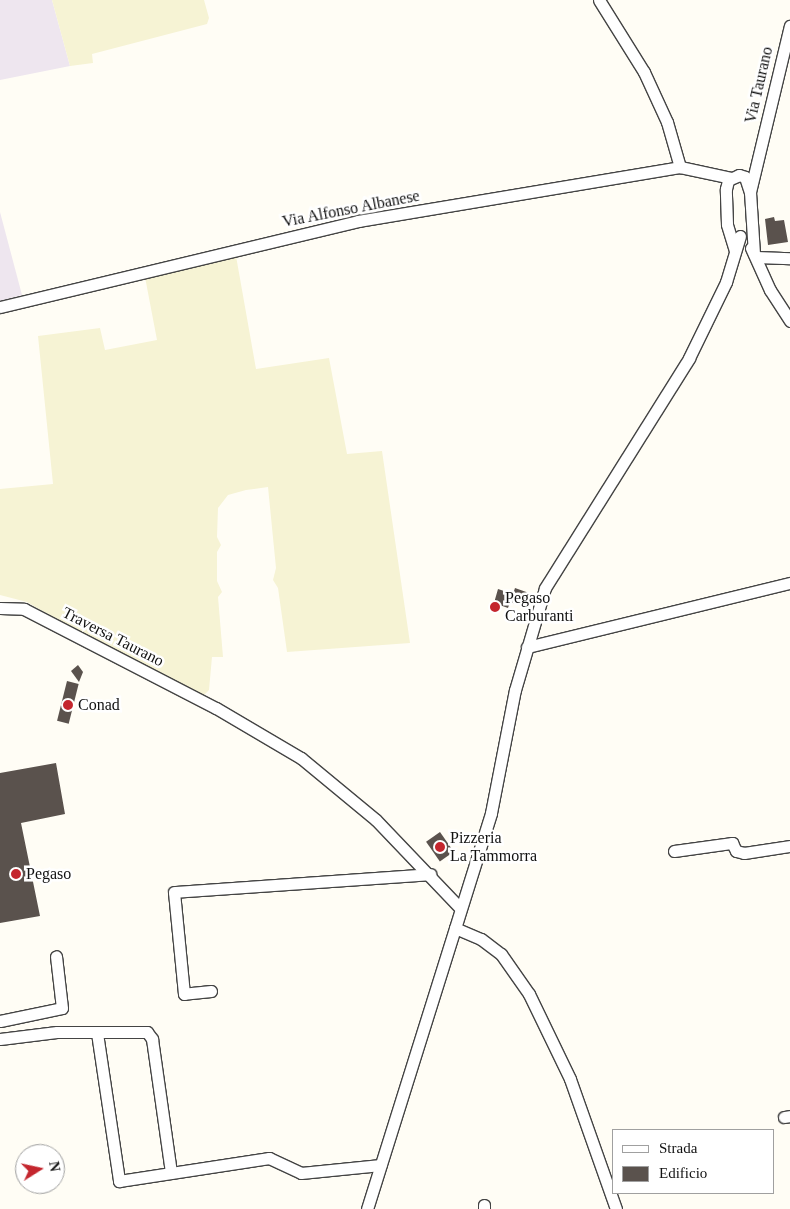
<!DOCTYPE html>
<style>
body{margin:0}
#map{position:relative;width:790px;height:1209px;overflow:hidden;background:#fffdf5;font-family:"Times New Roman",serif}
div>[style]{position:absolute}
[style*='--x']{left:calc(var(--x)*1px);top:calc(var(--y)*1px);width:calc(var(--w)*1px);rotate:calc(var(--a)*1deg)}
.industrial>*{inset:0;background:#eee6ef}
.farmland>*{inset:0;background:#f6f3d4}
.building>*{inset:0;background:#5a524d;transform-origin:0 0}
.roads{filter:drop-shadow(1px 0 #444) drop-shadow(-1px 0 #444) drop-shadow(0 1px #444) drop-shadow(0 -1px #444)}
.minor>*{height:11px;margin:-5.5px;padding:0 5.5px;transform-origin:5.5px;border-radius:5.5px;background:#fff}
.dots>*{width:14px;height:14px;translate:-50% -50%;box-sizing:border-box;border:2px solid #fff;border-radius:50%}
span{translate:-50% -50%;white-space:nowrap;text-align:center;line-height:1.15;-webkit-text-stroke:5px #fff;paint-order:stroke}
.street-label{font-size:16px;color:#111}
.poi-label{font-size:16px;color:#111}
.left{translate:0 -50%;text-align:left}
.legend{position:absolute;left:612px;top:1129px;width:162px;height:65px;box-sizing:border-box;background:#fff;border:1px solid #a0a0a0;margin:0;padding:6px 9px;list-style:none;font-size:15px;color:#111}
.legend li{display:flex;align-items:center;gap:10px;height:25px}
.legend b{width:25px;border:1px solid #a0a0a0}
.north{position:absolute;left:15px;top:1144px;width:50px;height:50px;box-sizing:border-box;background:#fff;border:1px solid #a0a0a0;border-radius:50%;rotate:80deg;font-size:14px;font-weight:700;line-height:20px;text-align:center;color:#111}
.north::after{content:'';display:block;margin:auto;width:18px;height:22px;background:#c4262e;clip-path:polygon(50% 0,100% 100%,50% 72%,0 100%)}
</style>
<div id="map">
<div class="industrial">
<i style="clip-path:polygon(0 0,52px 0,70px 66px,0 80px)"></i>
<i style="clip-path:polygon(0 212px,22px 295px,0 301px)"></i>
</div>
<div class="farmland">
<i style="clip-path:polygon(52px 0,204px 0,209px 18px,207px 24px,92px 54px,93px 63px,70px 66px)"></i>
<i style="clip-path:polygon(236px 256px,256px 369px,329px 358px,347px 454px,382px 451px,410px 643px,287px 652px,278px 588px,273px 580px,276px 568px,268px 487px,246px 490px,228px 495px,218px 508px,217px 537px,221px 545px,217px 552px,217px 581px,222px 592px,218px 597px,223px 657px,212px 657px,209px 690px,203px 696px,115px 653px,27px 602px,0 595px,0 489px,53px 484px,38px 336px,100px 328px,105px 350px,157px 340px,145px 277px)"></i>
</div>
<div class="building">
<i style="clip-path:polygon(774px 217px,775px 221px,784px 220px,788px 242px,768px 245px,765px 219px)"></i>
<i style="clip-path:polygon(515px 588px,529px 593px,525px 607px,510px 602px,508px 608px,494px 603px,498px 589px,513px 594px)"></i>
<i style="clip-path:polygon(78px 665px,83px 672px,79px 682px,71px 671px)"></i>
<i style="left:67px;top:681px;width:12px;height:41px;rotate:14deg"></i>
<i style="clip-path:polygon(56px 763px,65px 814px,21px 823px,40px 916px,0 923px,0 773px)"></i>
<i style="left:440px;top:832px;width:24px;height:17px;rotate:55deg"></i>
</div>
<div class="roads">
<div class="minor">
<i style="--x:599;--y:0;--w:85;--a:58"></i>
<i style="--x:644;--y:72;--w:55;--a:65.3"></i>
<i style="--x:667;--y:122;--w:47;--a:73.9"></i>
<i style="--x:750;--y:192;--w:171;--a:-76.5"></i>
<i style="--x:751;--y:248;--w:46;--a:65.7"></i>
<i style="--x:770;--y:290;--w:37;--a:57"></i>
<i style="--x:735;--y:251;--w:28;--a:-107"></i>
<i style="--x:727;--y:224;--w:35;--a:-92"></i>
<i style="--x:726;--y:189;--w:9;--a:-77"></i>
<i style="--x:728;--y:180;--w:12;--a:-24"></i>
<i style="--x:739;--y:175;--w:6;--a:18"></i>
<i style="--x:745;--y:177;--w:16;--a:72"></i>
<i style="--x:750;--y:192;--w:62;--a:86.3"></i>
<i style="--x:756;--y:257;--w:34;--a:2"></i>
<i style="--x:0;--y:307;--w:368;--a:-13.5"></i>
<i style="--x:358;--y:221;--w:326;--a:-9.5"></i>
<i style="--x:680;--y:167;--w:52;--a:12.2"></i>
<i style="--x:0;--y:608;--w:24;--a:2"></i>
<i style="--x:24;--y:609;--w:216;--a:27.3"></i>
<i style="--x:216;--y:708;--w:99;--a:30.5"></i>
<i style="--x:301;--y:758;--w:97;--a:39.6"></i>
<i style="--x:376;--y:820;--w:122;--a:46.3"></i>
<i style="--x:527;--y:647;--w:271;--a:-13.7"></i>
<i style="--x:674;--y:851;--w:59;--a:-7.9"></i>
<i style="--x:732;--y:843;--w:9;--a:63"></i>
<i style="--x:736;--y:851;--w:8;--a:14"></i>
<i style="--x:744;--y:853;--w:47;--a:-8.7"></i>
<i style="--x:455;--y:928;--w:28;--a:23"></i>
<i style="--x:481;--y:939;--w:25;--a:37"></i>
<i style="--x:501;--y:954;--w:49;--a:55"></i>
<i style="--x:529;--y:994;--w:94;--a:64.2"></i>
<i style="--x:570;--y:1079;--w:138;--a:70.5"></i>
<i style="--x:211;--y:991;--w:27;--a:174"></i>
<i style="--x:184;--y:994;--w:102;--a:-95.6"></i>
<i style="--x:174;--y:892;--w:257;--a:-4"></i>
<i style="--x:0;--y:1021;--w:63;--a:-11.8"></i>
<i style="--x:62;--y:1008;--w:52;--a:-96.6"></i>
<i style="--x:97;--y:1033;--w:150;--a:81.5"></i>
<i style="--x:119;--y:1181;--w:152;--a:-8.7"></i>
<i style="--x:269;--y:1158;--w:35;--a:25"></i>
<i style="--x:301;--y:1173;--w:80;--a:-5.7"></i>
<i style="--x:0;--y:1039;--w:57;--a:-7"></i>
<i style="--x:57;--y:1032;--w:90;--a:0"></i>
<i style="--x:147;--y:1032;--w:9;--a:54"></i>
<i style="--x:152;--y:1039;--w:135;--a:81.9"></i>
<i style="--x:784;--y:1117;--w:6;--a:-9"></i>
<i style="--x:367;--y:1209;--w:415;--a:-72.6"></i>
<i style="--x:491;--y:813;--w:125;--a:-79"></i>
<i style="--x:515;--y:690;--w:106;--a:-73.6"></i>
<i style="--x:545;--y:588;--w:271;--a:-57.9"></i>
<i style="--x:689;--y:358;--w:85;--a:-64"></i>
<i style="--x:726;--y:282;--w:48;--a:-73.1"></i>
<i style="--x:484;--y:1209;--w:4;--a:-90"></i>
</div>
</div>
<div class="dots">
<i style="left:495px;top:607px;background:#c4262e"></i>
<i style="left:68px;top:705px;background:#c4262e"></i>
<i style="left:440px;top:847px;background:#c4262e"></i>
<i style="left:16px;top:874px;background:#c4262e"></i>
</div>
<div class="street-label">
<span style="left:759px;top:85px;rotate:-77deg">Via Taurano</span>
<span style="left:351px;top:209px;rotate:-11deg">Via Alfonso Albanese</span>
<span style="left:113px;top:637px;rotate:27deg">Traversa Taurano</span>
</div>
<div class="poi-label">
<span class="left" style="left:505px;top:607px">Pegaso<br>Carburanti</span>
<span class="left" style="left:78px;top:705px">Conad</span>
<span class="left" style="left:450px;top:847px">Pizzeria<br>La Tammorra</span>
<span class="left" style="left:26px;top:874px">Pegaso</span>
</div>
<ul class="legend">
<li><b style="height:6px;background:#fff"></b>Strada</li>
<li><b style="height:14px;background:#5a524d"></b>Edificio</li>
</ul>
<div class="north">N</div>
</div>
